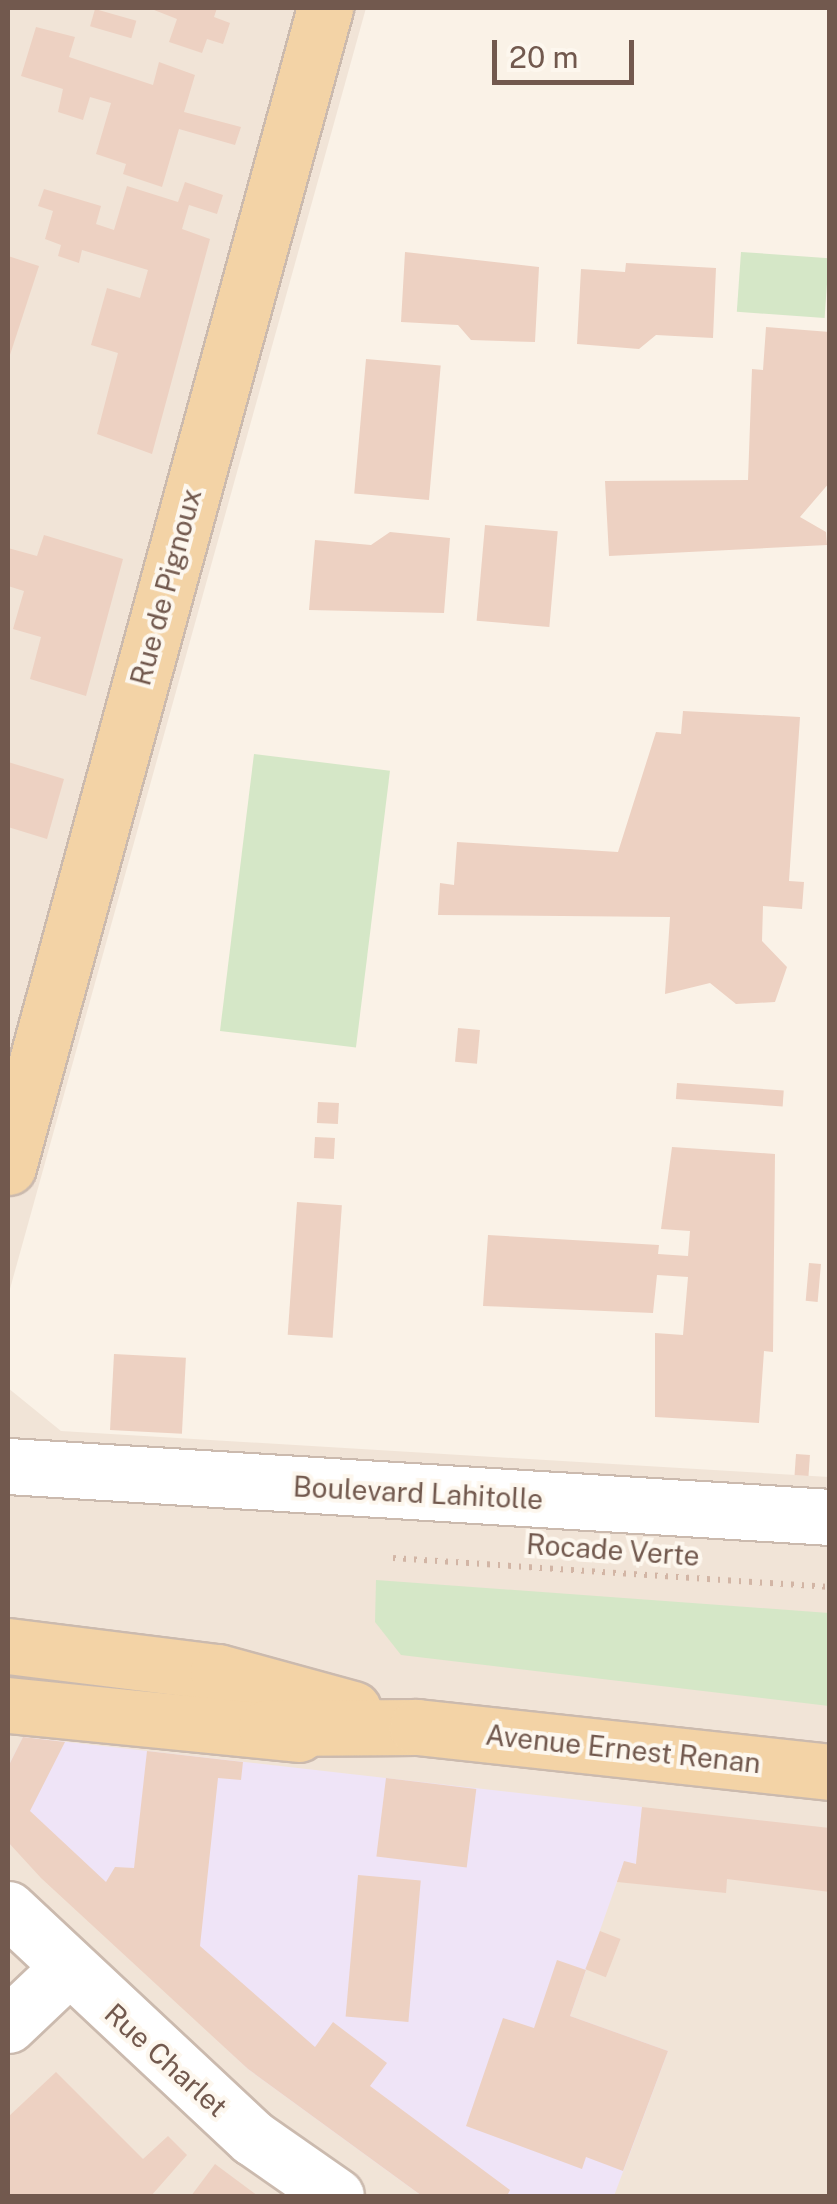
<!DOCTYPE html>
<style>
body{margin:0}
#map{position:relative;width:837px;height:2204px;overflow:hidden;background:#faf2e7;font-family:"Public Sans",sans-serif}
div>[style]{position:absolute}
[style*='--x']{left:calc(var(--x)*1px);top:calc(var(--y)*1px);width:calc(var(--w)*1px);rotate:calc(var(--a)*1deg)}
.residential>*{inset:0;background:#f1e4d7}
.education>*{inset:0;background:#efe4f7}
.green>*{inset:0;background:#d5e7c7;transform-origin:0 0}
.building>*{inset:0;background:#edd1c2;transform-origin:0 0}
.path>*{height:6px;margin-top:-3px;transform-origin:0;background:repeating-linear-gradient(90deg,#d2b5a5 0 2.5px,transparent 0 10.5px)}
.roads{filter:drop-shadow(2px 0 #cbbaae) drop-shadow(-2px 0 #cbbaae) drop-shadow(0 2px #cbbaae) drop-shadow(0 -2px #cbbaae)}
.minor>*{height:55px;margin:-27.5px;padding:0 27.5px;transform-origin:27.5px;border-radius:27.5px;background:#fff}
.major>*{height:55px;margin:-27.5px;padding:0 27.5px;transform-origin:27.5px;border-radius:27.5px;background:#f3d3a6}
span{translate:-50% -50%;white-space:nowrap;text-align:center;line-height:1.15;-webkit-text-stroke:8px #fdf7ee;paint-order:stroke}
.street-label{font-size:28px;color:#72594e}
.frame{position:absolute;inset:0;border:10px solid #72594e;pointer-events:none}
.scale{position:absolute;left:492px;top:40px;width:142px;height:45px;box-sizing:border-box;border:5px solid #72594e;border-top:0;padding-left:12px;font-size:30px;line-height:35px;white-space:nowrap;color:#72594e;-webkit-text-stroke:8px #fdf7ee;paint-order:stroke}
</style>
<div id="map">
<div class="residential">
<i style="clip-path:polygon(8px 8px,366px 8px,8px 1296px)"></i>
<i style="clip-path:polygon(8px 1388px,61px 1431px,829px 1477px,829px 2196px,8px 2196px)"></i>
</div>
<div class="education">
<i style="clip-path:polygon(23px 1737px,642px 1807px,636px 1864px,624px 1862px,570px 2016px,668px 2051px,614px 2196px,422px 2196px,248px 2069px,8px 1842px,8px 1767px)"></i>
</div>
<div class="green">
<i style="left:741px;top:252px;width:88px;height:60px;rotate:4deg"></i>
<i style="left:254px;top:754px;width:137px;height:279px;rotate:7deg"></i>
<i style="clip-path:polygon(376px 1580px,829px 1613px,829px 1706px,401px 1655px,375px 1622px)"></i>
</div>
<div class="building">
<i style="clip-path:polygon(149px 8px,217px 8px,214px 17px,230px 23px,223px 44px,207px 39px,202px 53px,169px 42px,177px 19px)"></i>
<i style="left:95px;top:9px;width:43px;height:18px;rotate:16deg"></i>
<i style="clip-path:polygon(36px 27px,75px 37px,69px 57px,153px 85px,159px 62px,195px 75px,184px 112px,241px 127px,235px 145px,179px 129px,162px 187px,123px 174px,126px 164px,96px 154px,111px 103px,90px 97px,83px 120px,58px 112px,63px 89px,21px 76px)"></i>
<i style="clip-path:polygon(185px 182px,223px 195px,217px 214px,189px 205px,182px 229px,210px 239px,152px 454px,97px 434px,118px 353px,91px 345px,107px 288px,140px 298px,148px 270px,82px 250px,79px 263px,58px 256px,61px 245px,45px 239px,53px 211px,38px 206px,44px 189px,101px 206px,96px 224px,114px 230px,127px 186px,178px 202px)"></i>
<i style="clip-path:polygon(405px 252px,539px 267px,535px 342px,471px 340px,458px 325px,401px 322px)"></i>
<i style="clip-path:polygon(8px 256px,39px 266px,8px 361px)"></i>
<i style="clip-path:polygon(626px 263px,716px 268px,713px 338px,656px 335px,639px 349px,577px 344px,581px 269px,625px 272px)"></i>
<i style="clip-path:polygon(766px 327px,830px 332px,830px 482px,800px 517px,826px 532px,827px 545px,609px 556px,605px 481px,748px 480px,752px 369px,763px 370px)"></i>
<i style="left:366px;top:359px;width:75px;height:135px;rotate:5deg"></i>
<i style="left:485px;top:525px;width:73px;height:96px;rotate:5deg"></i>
<i style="clip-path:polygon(390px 532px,450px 538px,444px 613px,309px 610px,315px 540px,371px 545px)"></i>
<i style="clip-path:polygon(44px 535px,123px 559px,86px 696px,30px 679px,41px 637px,13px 629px,24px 591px,8px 586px,8px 548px,37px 556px)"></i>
<i style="clip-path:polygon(683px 711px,800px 717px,789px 881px,804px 882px,802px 909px,763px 906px,762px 941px,787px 967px,775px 1002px,736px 1004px,710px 983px,665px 994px,670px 917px,438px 915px,440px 883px,454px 885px,457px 842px,618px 852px,656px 732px,681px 734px)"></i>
<i style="clip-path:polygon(8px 762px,64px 779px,47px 839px,8px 827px)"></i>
<i style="left:458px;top:1028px;width:22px;height:34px;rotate:5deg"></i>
<i style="left:677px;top:1083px;width:107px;height:16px;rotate:4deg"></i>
<i style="left:318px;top:1102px;width:21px;height:21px;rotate:3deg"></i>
<i style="left:315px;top:1137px;width:20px;height:21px;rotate:3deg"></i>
<i style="clip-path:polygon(672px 1147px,775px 1154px,773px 1352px,764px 1351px,759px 1423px,655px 1417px,655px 1333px,683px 1335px,688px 1277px,657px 1275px,653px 1313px,483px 1306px,488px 1235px,659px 1245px,658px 1254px,688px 1256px,690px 1231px,661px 1229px)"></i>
<i style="left:297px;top:1202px;width:45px;height:133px;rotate:4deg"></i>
<i style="left:809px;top:1263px;width:12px;height:38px;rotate:5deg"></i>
<i style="left:114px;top:1354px;width:72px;height:76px;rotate:3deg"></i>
<i style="left:796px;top:1454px;width:14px;height:21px;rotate:4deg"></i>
<i style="clip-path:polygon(23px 1737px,65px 1742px,30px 1811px,106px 1882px,115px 1867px,134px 1868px,147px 1751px,243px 1762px,241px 1780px,218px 1778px,200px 1946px,315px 2047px,333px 2022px,387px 2063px,370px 2086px,510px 2190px,507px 2196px,422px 2196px,248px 2069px,41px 1878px,8px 1842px,8px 1767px)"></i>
<i style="left:386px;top:1778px;width:91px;height:79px;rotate:7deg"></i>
<i style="clip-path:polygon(642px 1807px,830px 1828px,830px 1892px,727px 1879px,726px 1893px,617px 1882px,624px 1861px,636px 1864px)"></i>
<i style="left:358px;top:1875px;width:63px;height:142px;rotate:5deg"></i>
<i style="left:600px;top:1931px;width:22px;height:41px;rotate:21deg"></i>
<i style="clip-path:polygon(557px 1960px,586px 1970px,570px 2016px,668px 2051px,623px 2171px,586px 2157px,582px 2169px,466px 2126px,503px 2018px,534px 2028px)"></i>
<i style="clip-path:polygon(56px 2072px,143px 2159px,168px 2136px,187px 2155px,151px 2196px,8px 2196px,8px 2117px)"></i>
<i style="clip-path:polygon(215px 2164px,258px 2196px,191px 2196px)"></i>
</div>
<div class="path">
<i style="--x:393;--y:1558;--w:438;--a:3.8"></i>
</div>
<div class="roads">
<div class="minor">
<i style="--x:8;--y:1466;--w:824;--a:3.55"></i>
<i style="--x:8;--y:1909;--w:335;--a:43.1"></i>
<i style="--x:253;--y:2138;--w:101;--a:34.9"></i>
<i style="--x:8;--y:2025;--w:81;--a:-43.5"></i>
</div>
<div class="major">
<i style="--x:8;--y:1167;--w:1202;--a:-74.7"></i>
<i style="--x:8;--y:1646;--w:212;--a:7.1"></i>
<i style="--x:218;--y:1672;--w:140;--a:15.3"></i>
<i style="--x:8;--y:1705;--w:292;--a:5.7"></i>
<i style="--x:266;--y:1728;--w:151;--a:-0.4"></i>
<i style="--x:417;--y:1727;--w:415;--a:6.2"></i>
</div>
</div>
<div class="street-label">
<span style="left:166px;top:587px;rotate:-75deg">Rue de Pignoux</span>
<span style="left:418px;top:1493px;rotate:3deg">Boulevard Lahitolle</span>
<span style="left:613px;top:1550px;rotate:4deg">Rocade Verte</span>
<span style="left:623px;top:1749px;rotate:6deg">Avenue Ernest Renan</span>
<span style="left:166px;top:2060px;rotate:42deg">Rue Charlet</span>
</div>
<div class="frame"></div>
<div class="scale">20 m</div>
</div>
